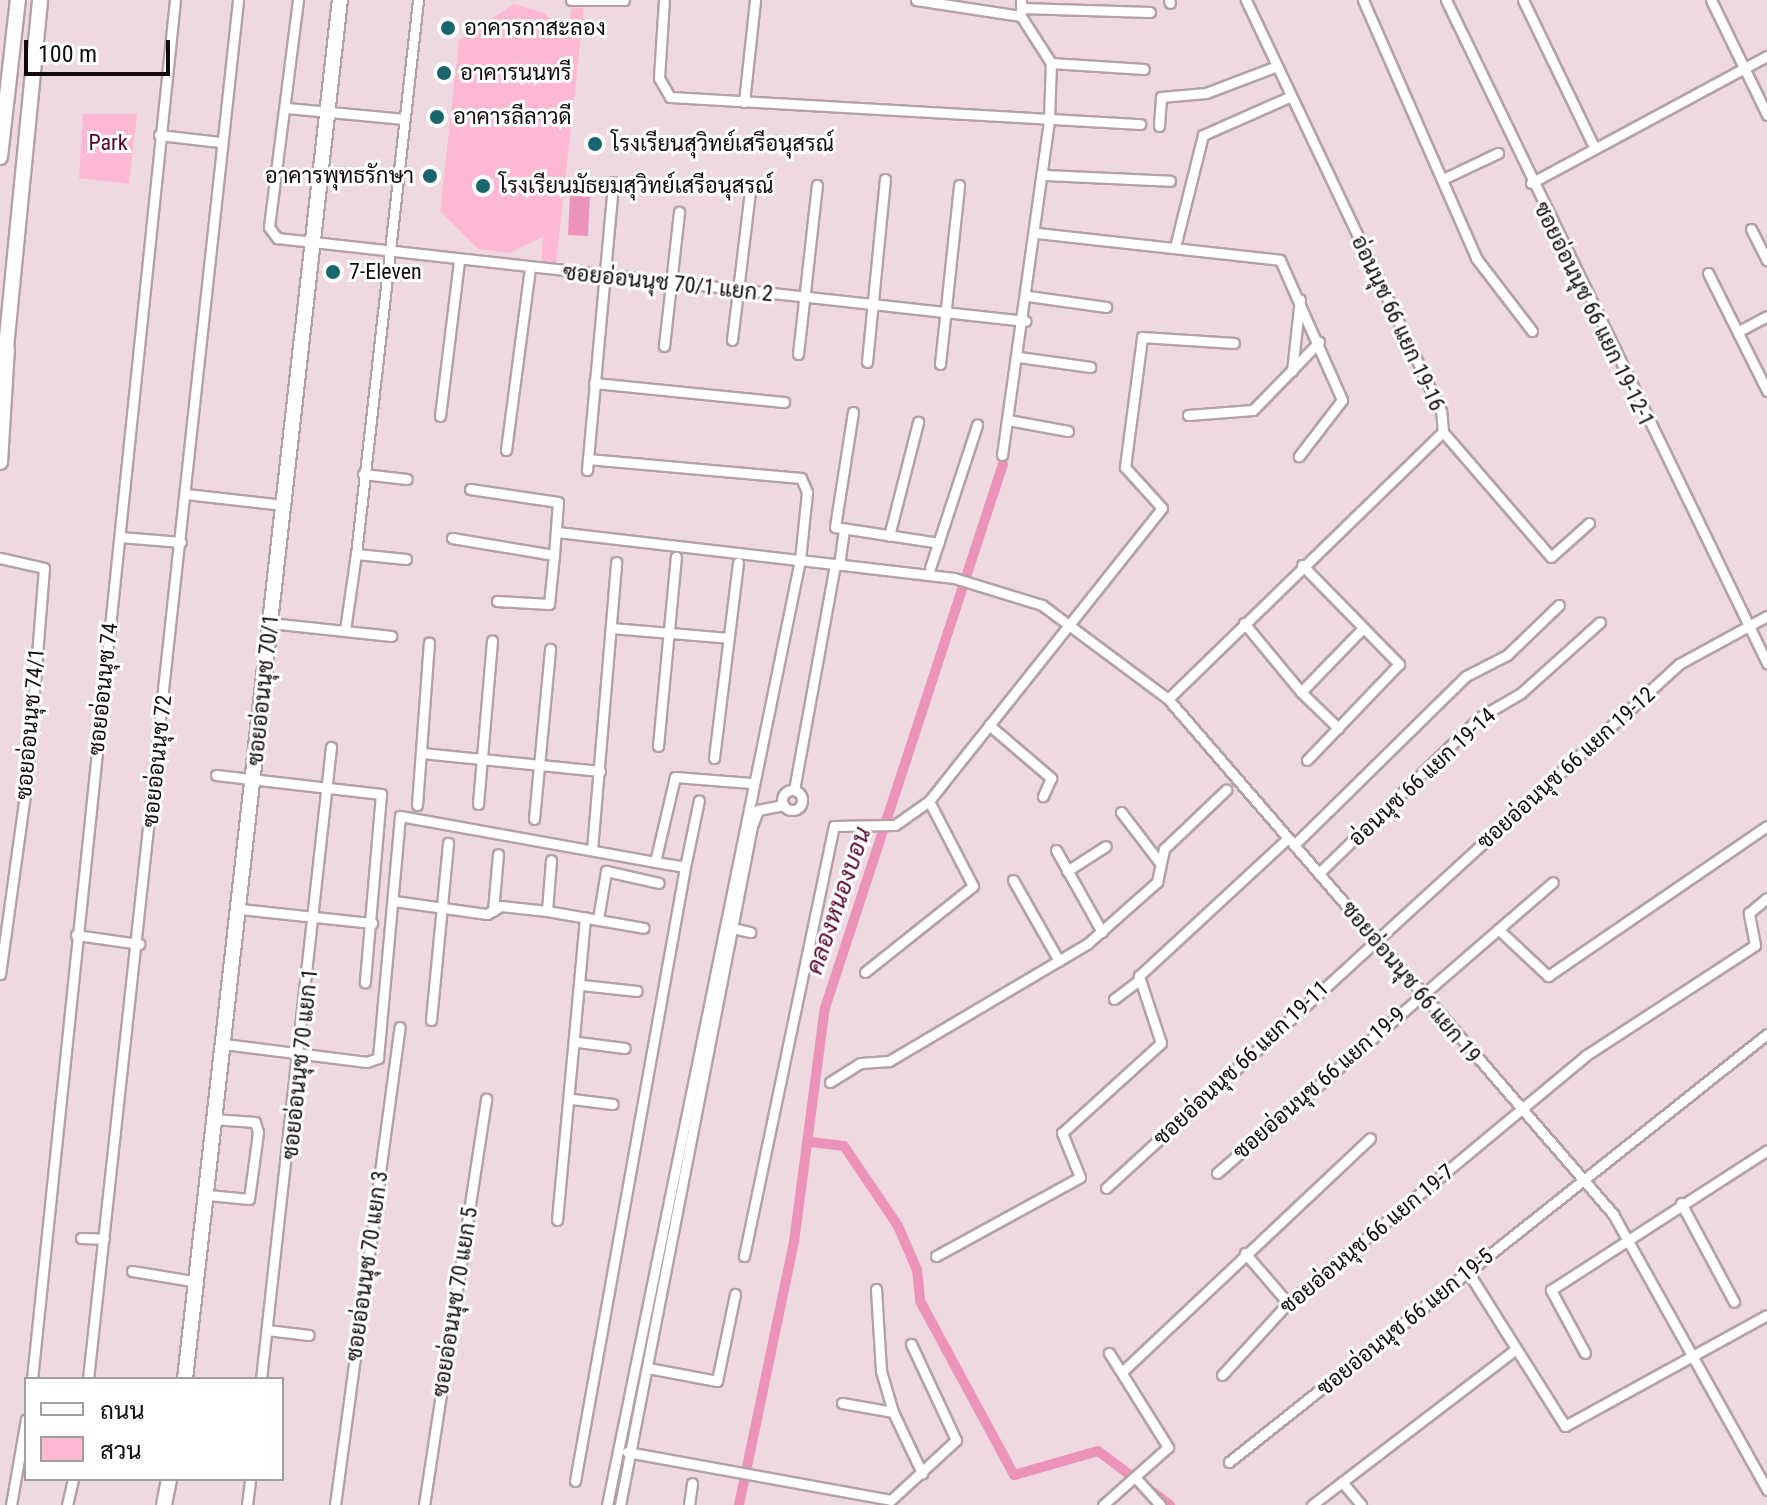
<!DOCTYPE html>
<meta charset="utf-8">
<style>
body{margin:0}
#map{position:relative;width:1767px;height:1505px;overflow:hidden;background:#eed9e1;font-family:"Roboto Condensed",Sarabun,sans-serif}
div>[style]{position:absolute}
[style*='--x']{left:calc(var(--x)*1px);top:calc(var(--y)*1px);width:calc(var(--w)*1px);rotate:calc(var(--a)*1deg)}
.green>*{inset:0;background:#fdb8d3}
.water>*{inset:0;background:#ec93b9;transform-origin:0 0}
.canal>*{height:10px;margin:-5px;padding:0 5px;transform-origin:5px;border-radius:5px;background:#ec93b9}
.roads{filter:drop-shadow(2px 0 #b4a1a8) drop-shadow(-2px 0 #b4a1a8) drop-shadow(0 2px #b4a1a8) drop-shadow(0 -2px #b4a1a8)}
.street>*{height:9px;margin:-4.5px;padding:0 4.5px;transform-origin:4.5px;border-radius:4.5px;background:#fff}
.street>.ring{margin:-4.5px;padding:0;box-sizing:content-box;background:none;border:9px solid #fff;border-radius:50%}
.secondary>*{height:14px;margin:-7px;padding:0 7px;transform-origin:7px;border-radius:7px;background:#fff}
.primary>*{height:14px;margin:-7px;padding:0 7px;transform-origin:7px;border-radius:7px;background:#fff}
.dots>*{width:22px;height:22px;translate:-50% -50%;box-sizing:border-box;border:4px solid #fff;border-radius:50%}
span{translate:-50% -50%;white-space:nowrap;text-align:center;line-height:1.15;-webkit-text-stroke:6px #fff;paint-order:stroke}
.poi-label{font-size:22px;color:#120c0e}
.left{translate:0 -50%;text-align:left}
.right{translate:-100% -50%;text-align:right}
.park-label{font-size:22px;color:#540431}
.street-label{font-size:22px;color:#120c0e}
.water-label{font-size:24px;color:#540431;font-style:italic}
.legend{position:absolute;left:24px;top:1377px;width:260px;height:104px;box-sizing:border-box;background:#fff;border:2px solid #a09e9f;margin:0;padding:10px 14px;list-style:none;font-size:24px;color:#120c0e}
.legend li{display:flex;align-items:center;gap:16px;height:40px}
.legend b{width:40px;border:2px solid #a09e9f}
.scale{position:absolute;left:24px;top:40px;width:146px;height:36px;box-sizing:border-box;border:4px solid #120c0e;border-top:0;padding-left:10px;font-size:24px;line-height:28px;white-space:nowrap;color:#120c0e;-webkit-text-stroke:6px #fff;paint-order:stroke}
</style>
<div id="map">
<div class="green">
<i style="clip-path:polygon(514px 4px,544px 13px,567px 34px,572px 7px,584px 8px,556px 263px,541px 262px,543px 237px,509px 253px,478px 249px,440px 211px,459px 40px)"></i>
<i style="clip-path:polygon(83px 114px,137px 114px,129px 184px,79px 178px)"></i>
</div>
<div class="water">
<i style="left:570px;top:196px;width:20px;height:39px;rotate:3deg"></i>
</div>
<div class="canal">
<i style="--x:811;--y:1142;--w:33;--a:7"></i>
<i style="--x:844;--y:1146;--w:97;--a:56"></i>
<i style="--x:898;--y:1226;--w:48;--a:66.6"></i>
<i style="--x:917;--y:1270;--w:31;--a:84"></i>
<i style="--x:920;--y:1301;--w:198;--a:61.6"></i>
<i style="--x:1014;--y:1475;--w:87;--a:-15.9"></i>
<i style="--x:1098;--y:1451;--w:90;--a:36.9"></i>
<i style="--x:739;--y:1505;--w:269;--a:-78.2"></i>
<i style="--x:794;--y:1242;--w:236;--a:-82.5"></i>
<i style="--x:825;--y:1008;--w:572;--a:-71.88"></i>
</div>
<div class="roads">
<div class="street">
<i style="--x:298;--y:0;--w:229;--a:97.3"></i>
<i style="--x:269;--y:227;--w:14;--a:54"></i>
<i style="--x:277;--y:238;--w:753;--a:6.33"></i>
<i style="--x:571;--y:0;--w:53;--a:0"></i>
<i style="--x:664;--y:0;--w:78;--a:93.7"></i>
<i style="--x:659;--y:78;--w:22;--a:60"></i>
<i style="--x:670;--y:97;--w:471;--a:3.3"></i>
<i style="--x:916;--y:0;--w:106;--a:8.7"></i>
<i style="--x:1169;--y:0;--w:3;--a:72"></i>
<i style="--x:1363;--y:0;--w:282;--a:66.3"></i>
<i style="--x:1476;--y:258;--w:92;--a:52.5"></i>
<i style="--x:1446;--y:0;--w:737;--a:64.17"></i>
<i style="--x:1523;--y:0;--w:165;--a:64.2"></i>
<i style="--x:1711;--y:0;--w:128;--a:64"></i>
<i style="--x:1021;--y:8;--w:129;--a:1.8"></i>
<i style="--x:1051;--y:63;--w:93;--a:3.7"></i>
<i style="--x:744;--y:102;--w:103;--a:-83.8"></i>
<i style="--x:287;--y:108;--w:118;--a:5.4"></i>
<i style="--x:1159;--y:126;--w:29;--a:-86"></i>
<i style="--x:1161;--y:97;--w:45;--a:-5.1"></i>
<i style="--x:1206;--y:93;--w:76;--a:-20.8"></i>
<i style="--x:159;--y:135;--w:61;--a:6.5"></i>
<i style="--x:1045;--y:175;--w:125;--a:2.7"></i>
<i style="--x:1443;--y:179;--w:61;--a:-25.3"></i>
<i style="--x:1531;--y:183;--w:268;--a:-28.3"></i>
<i style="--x:1751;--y:229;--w:35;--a:63"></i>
<i style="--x:1037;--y:233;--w:244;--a:6.3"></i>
<i style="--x:1280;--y:260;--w:153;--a:66.1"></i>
<i style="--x:1342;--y:400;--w:71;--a:127.5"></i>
<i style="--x:1175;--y:247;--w:115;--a:-76"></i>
<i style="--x:1203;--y:135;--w:96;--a:-23.9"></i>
<i style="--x:1708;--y:273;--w:132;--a:63.4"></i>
<i style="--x:1028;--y:296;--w:79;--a:8"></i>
<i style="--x:1739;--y:331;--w:32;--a:-28"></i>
<i style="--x:732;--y:340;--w:157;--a:-83.1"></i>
<i style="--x:664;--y:346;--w:135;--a:-83.6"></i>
<i style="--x:798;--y:354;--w:170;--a:-83.6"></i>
<i style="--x:1019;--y:357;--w:72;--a:8"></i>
<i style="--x:867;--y:362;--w:184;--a:-84.4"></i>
<i style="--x:940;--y:364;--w:180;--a:-83.9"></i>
<i style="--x:1292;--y:371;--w:72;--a:-83.7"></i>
<i style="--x:594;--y:383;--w:191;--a:5.7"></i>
<i style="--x:853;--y:412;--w:116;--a:98.9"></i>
<i style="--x:835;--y:527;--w:105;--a:8.7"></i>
<i style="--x:1188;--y:415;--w:65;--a:-4.4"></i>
<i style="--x:1253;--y:410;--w:95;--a:-45.9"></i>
<i style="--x:440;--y:416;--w:156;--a:-83"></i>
<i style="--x:1008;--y:420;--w:61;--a:10.4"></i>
<i style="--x:1443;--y:432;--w:165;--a:49.2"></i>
<i style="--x:1551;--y:557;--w:51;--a:-41.8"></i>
<i style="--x:506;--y:450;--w:184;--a:-82.5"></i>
<i style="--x:1002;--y:455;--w:339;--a:-82"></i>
<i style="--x:1049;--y:119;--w:56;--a:-88"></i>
<i style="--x:1051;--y:63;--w:56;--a:-122.6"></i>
<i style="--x:1021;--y:16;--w:16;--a:-90"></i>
<i style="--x:587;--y:470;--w:289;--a:-84.8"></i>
<i style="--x:363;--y:474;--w:44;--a:6.5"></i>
<i style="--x:186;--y:494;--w:98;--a:6.5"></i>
<i style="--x:557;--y:532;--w:245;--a:6.6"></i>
<i style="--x:800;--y:560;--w:68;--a:-84.1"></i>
<i style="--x:807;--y:492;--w:15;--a:-113"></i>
<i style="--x:801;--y:478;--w:214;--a:-174.9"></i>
<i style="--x:889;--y:536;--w:118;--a:-75.7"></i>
<i style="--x:120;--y:537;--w:61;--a:4.7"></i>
<i style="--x:452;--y:538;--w:103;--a:9.5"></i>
<i style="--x:554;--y:555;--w:53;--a:-85.7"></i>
<i style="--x:558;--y:502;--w:89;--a:-171.6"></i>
<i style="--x:0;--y:558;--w:45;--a:12.8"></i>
<i style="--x:44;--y:568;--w:213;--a:94.6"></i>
<i style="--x:27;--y:780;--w:196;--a:97.9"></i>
<i style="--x:406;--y:559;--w:50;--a:-174.3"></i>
<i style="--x:356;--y:554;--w:557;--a:-83.61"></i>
<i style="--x:839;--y:565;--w:36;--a:-82"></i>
<i style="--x:1302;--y:565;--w:139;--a:45.6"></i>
<i style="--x:1399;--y:664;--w:133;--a:133.8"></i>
<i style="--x:930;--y:568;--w:151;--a:-71.8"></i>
<i style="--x:497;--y:601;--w:52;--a:3.3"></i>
<i style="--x:549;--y:604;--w:49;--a:-84.2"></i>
<i style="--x:270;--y:623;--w:122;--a:6.1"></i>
<i style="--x:1244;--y:623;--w:89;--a:50.4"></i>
<i style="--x:1301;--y:692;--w:89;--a:-45.9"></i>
<i style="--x:611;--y:628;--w:118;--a:4.8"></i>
<i style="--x:345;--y:630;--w:77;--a:-81.8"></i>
<i style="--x:1301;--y:692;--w:52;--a:44.2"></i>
<i style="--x:1168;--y:699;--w:383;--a:-44.2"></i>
<i style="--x:1443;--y:432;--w:21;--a:-95"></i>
<i style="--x:1441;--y:411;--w:455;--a:-115.4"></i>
<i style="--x:989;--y:725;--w:82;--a:40.5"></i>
<i style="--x:1051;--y:778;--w:20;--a:114"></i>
<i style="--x:658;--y:746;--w:190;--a:-84.6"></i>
<i style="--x:422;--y:753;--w:179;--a:5.8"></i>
<i style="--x:714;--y:758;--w:197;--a:-83"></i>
<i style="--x:216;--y:775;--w:166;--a:6.6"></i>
<i style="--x:381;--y:794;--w:189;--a:94.9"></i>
<i style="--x:794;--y:790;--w:230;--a:-79.7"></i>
<i class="ring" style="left:782px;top:790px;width:11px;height:11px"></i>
<i style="--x:478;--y:804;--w:164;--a:-85.1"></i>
<i style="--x:417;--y:805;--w:163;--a:-85.8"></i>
<i style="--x:1121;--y:812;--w:64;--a:52.6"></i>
<i style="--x:534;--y:819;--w:171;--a:-84.6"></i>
<i style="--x:1294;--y:845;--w:241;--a:-44.5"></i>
<i style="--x:1466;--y:676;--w:46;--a:-27.1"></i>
<i style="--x:1507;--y:655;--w:72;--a:-43.9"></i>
<i style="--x:592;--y:850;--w:289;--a:-85.2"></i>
<i style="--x:1056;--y:850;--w:94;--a:60.7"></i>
<i style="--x:655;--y:862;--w:30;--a:9"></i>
<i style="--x:685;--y:867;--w:68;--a:-78.2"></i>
<i style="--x:1067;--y:871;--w:46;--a:-32.7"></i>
<i style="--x:1319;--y:873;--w:224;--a:-44.1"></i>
<i style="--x:1480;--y:717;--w:48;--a:-30.3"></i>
<i style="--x:1521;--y:693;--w:106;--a:-41.9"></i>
<i style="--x:1013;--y:880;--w:93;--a:60.4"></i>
<i style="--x:394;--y:901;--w:94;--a:8"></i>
<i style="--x:487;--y:914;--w:16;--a:-30"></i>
<i style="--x:501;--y:906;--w:46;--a:6.2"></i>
<i style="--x:547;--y:911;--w:98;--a:9.9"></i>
<i style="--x:240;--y:909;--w:133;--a:6.1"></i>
<i style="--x:493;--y:911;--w:57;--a:-85"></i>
<i style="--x:547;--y:911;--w:51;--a:-85.5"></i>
<i style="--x:598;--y:919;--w:49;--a:-80.5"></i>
<i style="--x:606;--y:871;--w:54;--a:12.8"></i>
<i style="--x:728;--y:927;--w:23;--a:13"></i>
<i style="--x:1498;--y:929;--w:69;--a:43.2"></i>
<i style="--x:1548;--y:976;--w:265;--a:-34.4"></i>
<i style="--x:76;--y:935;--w:64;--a:8.1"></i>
<i style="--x:865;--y:972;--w:138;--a:-38.5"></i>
<i style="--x:973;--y:886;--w:96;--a:-117.4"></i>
<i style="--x:582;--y:985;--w:55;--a:6.2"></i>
<i style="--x:1114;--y:999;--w:30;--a:-37"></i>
<i style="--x:431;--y:1020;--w:178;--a:-84.5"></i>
<i style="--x:578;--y:1042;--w:47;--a:7.3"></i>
<i style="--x:224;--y:1044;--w:144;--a:7.2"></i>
<i style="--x:367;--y:1062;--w:12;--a:-20"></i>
<i style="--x:378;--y:1058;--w:243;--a:-84.8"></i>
<i style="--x:400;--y:816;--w:259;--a:10.2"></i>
<i style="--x:655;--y:862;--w:87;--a:-76.8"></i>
<i style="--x:675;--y:777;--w:76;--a:4.5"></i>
<i style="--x:830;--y:1082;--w:36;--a:-32"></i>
<i style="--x:861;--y:1063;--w:28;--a:-4"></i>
<i style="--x:889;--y:1061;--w:230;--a:-30.6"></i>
<i style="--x:1087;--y:944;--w:94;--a:-41.5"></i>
<i style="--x:1157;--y:882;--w:34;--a:-78"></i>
<i style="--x:1164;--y:849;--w:86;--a:-43.6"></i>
<i style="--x:572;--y:1099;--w:41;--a:7"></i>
<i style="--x:1217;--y:1173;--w:444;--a:-40.9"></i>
<i style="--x:1106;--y:1188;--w:776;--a:-42.44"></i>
<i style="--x:1679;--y:664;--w:100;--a:-28.6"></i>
<i style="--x:208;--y:1195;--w:41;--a:5.6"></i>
<i style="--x:249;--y:1199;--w:68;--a:-82.3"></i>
<i style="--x:258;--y:1132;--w:10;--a:-107"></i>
<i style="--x:255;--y:1122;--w:39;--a:-176"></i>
<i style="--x:1681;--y:1203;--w:112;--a:61.8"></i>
<i style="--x:557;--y:1220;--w:304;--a:-84.7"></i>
<i style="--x:81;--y:1238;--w:23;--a:2"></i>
<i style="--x:1245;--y:1253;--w:66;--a:49.3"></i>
<i style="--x:744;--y:1256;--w:439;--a:-78.2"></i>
<i style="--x:834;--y:826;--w:61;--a:-0.9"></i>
<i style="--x:895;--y:825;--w:42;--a:-35.2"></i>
<i style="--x:929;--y:801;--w:374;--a:-51.5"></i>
<i style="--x:1162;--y:508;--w:55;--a:-132.1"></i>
<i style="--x:1125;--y:467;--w:131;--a:-82.5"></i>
<i style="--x:1142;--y:337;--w:92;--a:3.7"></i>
<i style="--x:936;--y:1256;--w:164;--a:-28.7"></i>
<i style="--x:1080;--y:1177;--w:48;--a:-112.2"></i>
<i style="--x:1062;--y:1133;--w:134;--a:-42.3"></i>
<i style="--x:1161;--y:1043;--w:71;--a:-108.2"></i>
<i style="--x:1139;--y:976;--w:203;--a:-42.8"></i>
<i style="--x:132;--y:1271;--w:67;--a:9.5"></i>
<i style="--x:1468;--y:1272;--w:182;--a:57.8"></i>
<i style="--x:1565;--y:1426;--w:230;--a:-28.8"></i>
<i style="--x:876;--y:1289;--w:82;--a:86.5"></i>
<i style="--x:881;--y:1371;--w:43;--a:73.7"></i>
<i style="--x:267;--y:1330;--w:42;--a:6.8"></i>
<i style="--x:1585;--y:1353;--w:72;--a:-118.4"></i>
<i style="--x:1551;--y:1290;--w:257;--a:-32.9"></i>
<i style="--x:648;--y:1368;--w:70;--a:10.7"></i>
<i style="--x:717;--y:1381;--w:89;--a:-78.3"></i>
<i style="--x:1124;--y:1370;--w:338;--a:-43.3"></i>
<i style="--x:1222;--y:1375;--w:98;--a:-47.5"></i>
<i style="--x:1288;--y:1303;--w:386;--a:-39.7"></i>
<i style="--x:1585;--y:1056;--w:203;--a:-33.1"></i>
<i style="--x:1755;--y:945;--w:33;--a:-101"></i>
<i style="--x:1749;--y:913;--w:23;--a:-40"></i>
<i style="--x:32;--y:1379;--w:1386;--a:-84.08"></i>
<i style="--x:88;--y:1379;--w:1387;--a:-83.79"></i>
<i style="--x:261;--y:1379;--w:636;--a:-83.68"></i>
<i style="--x:842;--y:1403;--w:52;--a:10"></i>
<i style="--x:893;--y:1412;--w:68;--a:64.6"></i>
<i style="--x:627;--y:1452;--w:268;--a:10.3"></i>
<i style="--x:891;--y:1500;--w:88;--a:-42.7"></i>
<i style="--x:956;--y:1440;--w:106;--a:-115.1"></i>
<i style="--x:1229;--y:1462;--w:687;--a:-38.5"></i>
<i style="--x:1135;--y:1477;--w:38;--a:48"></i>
<i style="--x:575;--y:1481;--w:624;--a:-79.84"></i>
<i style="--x:1342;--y:1482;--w:30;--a:50"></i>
<i style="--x:11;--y:1505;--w:87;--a:-80.1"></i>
<i style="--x:67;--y:1505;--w:27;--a:-77"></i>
<i style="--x:247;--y:1505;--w:26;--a:-83"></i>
<i style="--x:335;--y:1505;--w:482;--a:-82.3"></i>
<i style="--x:424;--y:1505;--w:411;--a:-81.3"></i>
<i style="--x:607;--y:1505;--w:965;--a:-78.46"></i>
<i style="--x:800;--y:560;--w:155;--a:6.7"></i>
<i style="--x:954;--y:578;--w:92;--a:17.1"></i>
<i style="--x:1042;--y:605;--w:157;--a:36.7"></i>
<i style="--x:1168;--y:699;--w:681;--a:49.17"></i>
<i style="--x:1613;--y:1214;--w:316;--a:60.8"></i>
<i style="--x:620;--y:1505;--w:692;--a:-79"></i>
<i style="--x:752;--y:826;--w:17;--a:-69"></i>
<i style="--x:758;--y:810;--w:26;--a:-11"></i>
<i style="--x:689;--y:1505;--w:22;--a:-82"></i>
<i style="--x:1103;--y:1505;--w:87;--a:-41.7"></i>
<i style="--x:1168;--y:1447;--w:111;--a:-122.1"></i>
<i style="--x:1312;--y:1505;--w:257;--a:-37.4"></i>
</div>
<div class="secondary">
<i style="--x:0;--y:157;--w:158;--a:-83.5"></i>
<i style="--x:5;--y:358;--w:360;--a:-84.4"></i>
<i style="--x:185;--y:1379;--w:1388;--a:-83.59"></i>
<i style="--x:164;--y:1505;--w:26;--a:-79"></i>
</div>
<div class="primary">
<i style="--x:0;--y:462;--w:113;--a:-86.5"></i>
</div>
</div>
<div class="dots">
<i style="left:448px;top:28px;background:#18656c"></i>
<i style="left:444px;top:73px;background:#18656c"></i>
<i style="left:437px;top:117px;background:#18656c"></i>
<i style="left:595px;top:144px;background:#18656c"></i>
<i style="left:430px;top:176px;background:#18656c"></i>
<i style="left:483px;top:186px;background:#18656c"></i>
<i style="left:333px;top:272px;background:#18656c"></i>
</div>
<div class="poi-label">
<span class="left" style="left:464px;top:28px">อาคารกาสะลอง</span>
<span class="left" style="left:460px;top:73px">อาคารนนทรี</span>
<span class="left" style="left:453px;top:117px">อาคารลีลาวดี</span>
<span class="left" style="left:611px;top:144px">โรงเรียนสุวิทย์เสรีอนุสรณ์</span>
<span class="right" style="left:414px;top:176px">อาคารพุทธรักษา</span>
<span class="left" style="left:499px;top:186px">โรงเรียนมัธยมสุวิทย์เสรีอนุสรณ์</span>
<span class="left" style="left:349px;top:272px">7-Eleven</span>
</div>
<div class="park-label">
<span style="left:108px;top:143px">Park</span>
</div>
<div class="street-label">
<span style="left:668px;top:283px;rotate:6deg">ซอยอ่อนนุช 70/1 แยก 2</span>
<span style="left:1594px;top:314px;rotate:64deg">ซอยอ่อนนุช 66 แยก 19-12-1</span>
<span style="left:1398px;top:323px;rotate:65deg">อ่อนนุช 66 แยก 19-16</span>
<span style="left:103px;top:689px;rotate:-84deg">ซอยอ่อนนุช 74</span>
<span style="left:263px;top:690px;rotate:-84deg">ซอยอ่อนนุช 70/1</span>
<span style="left:30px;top:724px;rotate:-85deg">ซอยอ่อนนุช 74/1</span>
<span style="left:157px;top:761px;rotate:-84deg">ซอยอ่อนนุช 72</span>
<span style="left:1566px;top:768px;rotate:-42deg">ซอยอ่อนนุช 66 แยก 19-12</span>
<span style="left:1422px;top:777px;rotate:-43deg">อ่อนนุช 66 แยก 19-14</span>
<span style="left:1411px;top:982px;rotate:50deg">ซอยอ่อนนุช 66 แยก 19</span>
<span style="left:1241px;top:1063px;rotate:-43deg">ซอยอ่อนนุช 66 แยก 19-11</span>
<span style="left:300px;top:1064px;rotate:-84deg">ซอยอ่อนนุช 70 แยก 1</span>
<span style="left:1319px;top:1083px;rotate:-41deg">ซอยอ่อนนุช 66 แยก 19-9</span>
<span style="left:1367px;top:1239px;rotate:-40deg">ซอยอ่อนนุช 66 แยก 19-7</span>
<span style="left:367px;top:1266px;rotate:-82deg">ซอยอ่อนนุช 70 แยก 3</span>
<span style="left:455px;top:1302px;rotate:-81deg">ซอยอ่อนนุช 70 แยก 5</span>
<span style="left:1405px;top:1322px;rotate:-39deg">ซอยอ่อนนุช 66 แยก 19-5</span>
</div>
<div class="water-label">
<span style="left:839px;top:901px;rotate:-71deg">คลองหนองบอน</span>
</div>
<ul class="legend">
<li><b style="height:10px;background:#fff"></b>ถนน</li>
<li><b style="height:22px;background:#fdb8d3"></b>สวน</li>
</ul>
<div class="scale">100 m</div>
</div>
